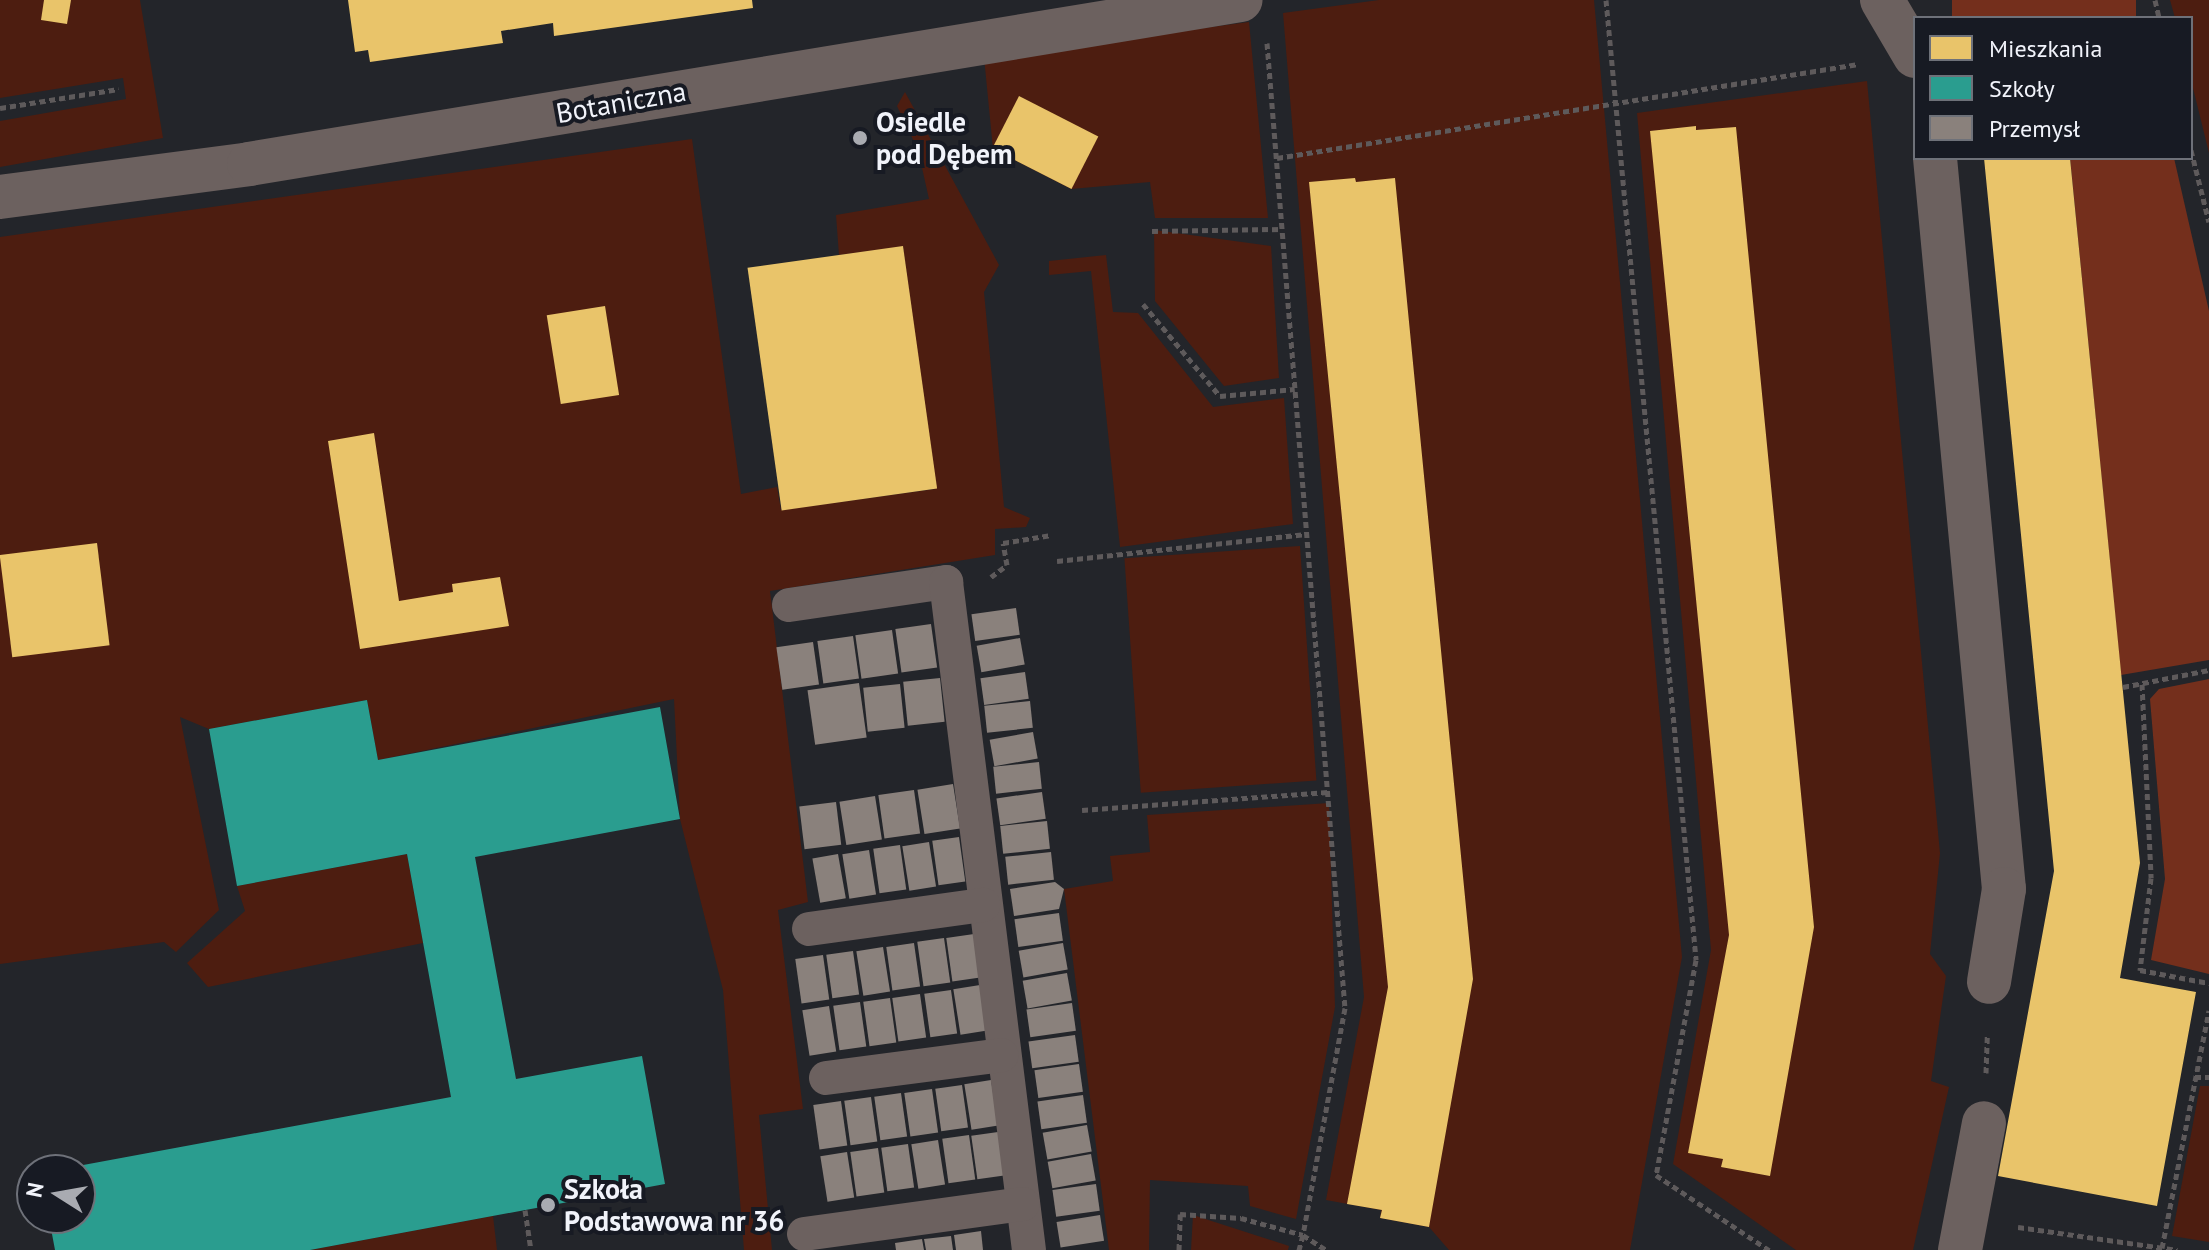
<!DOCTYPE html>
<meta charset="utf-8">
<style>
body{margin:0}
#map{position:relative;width:2209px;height:1250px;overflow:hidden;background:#23252a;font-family:"PT Sans",sans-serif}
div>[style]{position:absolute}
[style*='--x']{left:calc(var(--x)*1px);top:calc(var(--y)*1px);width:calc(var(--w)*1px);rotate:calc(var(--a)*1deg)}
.green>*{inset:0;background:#4d1d10;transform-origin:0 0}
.forest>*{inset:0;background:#742f1c;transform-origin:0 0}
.homes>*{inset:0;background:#e9c46a;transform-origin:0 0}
.schools>*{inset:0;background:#2a9d8f}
.industry>*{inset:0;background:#8a817c;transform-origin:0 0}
.path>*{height:5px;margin-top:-2.5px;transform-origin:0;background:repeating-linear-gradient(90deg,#5e5a5b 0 6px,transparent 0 10px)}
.lane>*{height:34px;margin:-17px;padding:0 17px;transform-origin:17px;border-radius:17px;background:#6c615f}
.street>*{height:44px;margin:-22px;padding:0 22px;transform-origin:22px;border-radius:22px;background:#6c615f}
.dots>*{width:22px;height:22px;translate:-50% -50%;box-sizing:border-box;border:4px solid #171a23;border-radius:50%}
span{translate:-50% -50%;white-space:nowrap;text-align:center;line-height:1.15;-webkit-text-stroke:8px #171a23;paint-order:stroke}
.street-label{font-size:28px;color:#f1f3fa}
.poi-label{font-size:28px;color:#f1f3fa;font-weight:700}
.left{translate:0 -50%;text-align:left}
.legend{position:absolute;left:1913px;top:16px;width:280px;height:144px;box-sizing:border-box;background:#171a23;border:2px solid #6e7179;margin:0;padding:10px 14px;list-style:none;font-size:24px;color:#f1f3fa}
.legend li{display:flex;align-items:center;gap:16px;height:40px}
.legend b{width:40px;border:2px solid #6e7179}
.north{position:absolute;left:16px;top:1154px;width:80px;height:80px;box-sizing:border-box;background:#171a23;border:2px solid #6e7179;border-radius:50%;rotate:281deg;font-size:22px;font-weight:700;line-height:32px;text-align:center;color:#f1f3fa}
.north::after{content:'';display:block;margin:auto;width:28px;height:36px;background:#a9abb1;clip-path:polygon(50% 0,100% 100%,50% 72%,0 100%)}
</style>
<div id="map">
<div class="green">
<i style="clip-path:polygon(0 0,140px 0,163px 138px,0 167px,0 121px,126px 99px,123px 78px,0 98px)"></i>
<i style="clip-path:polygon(1379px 0,1594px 0,1682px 957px,1630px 1250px,1449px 1250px,1429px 1227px,1380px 1218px,1381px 1210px,1326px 1200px,1364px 997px,1283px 13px)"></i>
<i style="clip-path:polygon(2170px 0,2209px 0,2209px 153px,2191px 80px,2191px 18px,2175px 18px)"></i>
<i style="clip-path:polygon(1249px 22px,1268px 218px,1155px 218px,1150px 182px,1071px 189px,993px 149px,984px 57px)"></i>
<i style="clip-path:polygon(1867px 81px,1940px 853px,1930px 954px,1946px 976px,1931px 1081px,1949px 1087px,1913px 1250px,1796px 1250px,1673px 1164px,1711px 950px,1637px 113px)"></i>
<i style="clip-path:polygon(905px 92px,999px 265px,984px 292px,1004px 507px,1030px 518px,1026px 527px,995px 529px,995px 555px,770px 591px,808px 902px,778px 910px,803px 1109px,759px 1115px,772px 1250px,744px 1250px,723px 990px,680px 819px,674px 699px,378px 760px,367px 700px,209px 729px,180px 717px,219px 910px,176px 952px,164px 942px,0 964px,0 237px,692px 139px,741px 494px,777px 487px,781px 510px,935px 489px,903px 247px,839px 255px,836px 215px,929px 199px,918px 150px,897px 106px)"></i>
<i style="clip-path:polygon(1154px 230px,1271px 246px,1279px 378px,1224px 386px,1155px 301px)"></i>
<i style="clip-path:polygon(1106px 255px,1113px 312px,1138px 313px,1213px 407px,1284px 398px,1293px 524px,1120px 547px,1091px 271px,1049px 275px,1049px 261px)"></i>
<i style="left:1300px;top:546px;width:235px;height:176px;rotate:86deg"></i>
<i style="clip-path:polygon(1329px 803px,1335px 1007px,1296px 1219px,1250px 1206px,1248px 1186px,1150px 1180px,1149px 1250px,1109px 1250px,1064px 889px,1113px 881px,1110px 856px,1150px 852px,1147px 815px)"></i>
<i style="clip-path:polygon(407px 854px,423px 943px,208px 987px,187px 963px,245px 911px,237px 886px)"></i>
<i style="clip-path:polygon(2200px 1086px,2209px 1086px,2209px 1242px,2172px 1236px)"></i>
<i style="clip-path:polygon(1193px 1215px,1289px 1246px,1288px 1250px,1191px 1250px)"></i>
<i style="clip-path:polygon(493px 1216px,497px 1250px,310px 1250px)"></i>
</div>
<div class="forest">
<i style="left:1952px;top:0;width:184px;height:19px"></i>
<i style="clip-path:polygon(2070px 158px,2174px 158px,2209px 311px,2209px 660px,2121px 675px)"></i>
<i style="clip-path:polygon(2209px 679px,2209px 974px,2151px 960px,2165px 879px,2150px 699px,2159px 689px)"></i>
</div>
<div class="homes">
<i style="clip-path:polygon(44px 0,71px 0,67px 24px,41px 20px)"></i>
<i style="clip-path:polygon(348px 0,752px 0,753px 8px,554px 36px,553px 23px,501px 31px,503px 43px,370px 62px,368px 50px,355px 52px)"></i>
<i style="left:1019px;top:96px;width:89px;height:59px;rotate:27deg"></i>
<i style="clip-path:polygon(1696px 126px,1696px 130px,1736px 127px,1814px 927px,1770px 1176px,1721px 1167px,1723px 1159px,1688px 1153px,1729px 935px,1650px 131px)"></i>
<i style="clip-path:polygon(1984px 158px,2070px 158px,2140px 863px,2120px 978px,2196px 992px,2157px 1206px,1998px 1176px,2054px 871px)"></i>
<i style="clip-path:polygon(1355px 178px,1356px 182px,1395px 178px,1473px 979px,1429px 1227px,1380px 1218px,1382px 1210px,1347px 1204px,1388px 987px,1309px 182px)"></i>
<i style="left:903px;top:246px;width:245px;height:157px;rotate:82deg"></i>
<i style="left:605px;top:306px;width:90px;height:59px;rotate:81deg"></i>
<i style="clip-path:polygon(374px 433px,399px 601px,453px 592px,452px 584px,500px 577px,509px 626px,360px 649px,328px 441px)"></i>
<i style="left:97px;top:543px;width:103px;height:98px;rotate:83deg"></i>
</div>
<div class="schools">
<i style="clip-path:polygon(367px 700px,378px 760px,660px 707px,680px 819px,475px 857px,516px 1079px,642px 1056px,665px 1184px,310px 1250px,55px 1250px,49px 1218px,80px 1218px,80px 1170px,67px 1168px,451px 1097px,407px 854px,237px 886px,209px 729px)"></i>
</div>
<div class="industry">
<i style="left:1016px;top:608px;width:27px;height:45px;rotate:82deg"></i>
<i style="left:931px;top:624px;width:44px;height:36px;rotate:82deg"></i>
<i style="left:892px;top:630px;width:44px;height:37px;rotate:82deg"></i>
<i style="left:853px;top:636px;width:43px;height:36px;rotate:82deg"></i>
<i style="left:1020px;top:638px;width:27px;height:44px;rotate:80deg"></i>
<i style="left:813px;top:642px;width:43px;height:37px;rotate:82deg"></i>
<i style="left:1025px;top:672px;width:27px;height:45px;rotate:82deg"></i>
<i style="left:940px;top:678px;width:44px;height:37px;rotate:84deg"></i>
<i style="left:859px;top:683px;width:55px;height:52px;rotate:82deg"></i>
<i style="left:900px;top:684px;width:44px;height:37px;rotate:84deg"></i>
<i style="left:1030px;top:701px;width:27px;height:46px;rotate:84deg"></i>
<i style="left:1033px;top:732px;width:27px;height:44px;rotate:80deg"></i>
<i style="left:1039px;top:762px;width:27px;height:46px;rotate:84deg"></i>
<i style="left:953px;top:784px;width:45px;height:36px;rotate:81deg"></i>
<i style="left:914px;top:790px;width:44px;height:36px;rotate:82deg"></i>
<i style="left:1042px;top:792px;width:27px;height:46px;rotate:82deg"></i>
<i style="left:875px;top:796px;width:44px;height:36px;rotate:81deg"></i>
<i style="left:836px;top:802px;width:43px;height:37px;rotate:83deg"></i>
<i style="left:1047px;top:821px;width:28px;height:47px;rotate:84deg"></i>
<i style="left:959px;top:837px;width:45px;height:27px;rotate:82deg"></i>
<i style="left:929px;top:842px;width:45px;height:27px;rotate:81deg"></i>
<i style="left:900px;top:845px;width:45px;height:27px;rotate:82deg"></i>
<i style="left:869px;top:850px;width:45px;height:27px;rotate:81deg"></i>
<i style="left:1051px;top:852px;width:28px;height:46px;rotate:84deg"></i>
<i style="left:838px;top:854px;width:45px;height:26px;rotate:80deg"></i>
<i style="clip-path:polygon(1055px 882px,1064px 889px,1059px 909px,1014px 916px,1010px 889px)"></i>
<i style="left:1059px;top:913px;width:28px;height:45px;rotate:82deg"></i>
<i style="left:974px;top:934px;width:44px;height:28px;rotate:82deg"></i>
<i style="left:944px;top:938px;width:45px;height:27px;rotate:82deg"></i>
<i style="left:914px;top:943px;width:44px;height:28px;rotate:82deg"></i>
<i style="left:1063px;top:943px;width:27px;height:45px;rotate:80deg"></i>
<i style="left:883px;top:947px;width:45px;height:27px;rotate:81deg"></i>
<i style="left:853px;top:951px;width:44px;height:27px;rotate:82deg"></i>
<i style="left:823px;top:955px;width:45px;height:28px;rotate:82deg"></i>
<i style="left:1067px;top:973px;width:28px;height:45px;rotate:80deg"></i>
<i style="left:980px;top:985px;width:46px;height:27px;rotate:81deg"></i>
<i style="left:951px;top:990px;width:44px;height:27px;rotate:82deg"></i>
<i style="left:920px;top:994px;width:44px;height:28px;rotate:82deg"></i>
<i style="left:890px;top:998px;width:45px;height:27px;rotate:82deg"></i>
<i style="left:860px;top:1002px;width:45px;height:27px;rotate:82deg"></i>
<i style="left:1072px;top:1003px;width:28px;height:46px;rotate:82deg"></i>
<i style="left:829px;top:1006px;width:46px;height:27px;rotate:81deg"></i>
<i style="left:1075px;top:1035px;width:27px;height:47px;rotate:82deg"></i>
<i style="left:1079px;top:1064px;width:28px;height:45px;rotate:82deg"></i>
<i style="left:991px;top:1080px;width:46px;height:27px;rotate:81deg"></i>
<i style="left:962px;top:1085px;width:43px;height:27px;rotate:82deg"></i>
<i style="left:932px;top:1089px;width:44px;height:28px;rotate:82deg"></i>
<i style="left:901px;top:1093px;width:44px;height:27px;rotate:82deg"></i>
<i style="left:1083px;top:1095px;width:28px;height:46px;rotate:82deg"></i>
<i style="left:871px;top:1097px;width:45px;height:27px;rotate:82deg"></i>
<i style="left:841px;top:1101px;width:45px;height:28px;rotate:82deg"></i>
<i style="left:1087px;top:1125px;width:27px;height:45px;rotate:80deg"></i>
<i style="left:998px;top:1132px;width:44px;height:27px;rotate:82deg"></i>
<i style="left:969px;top:1135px;width:45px;height:27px;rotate:82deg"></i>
<i style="left:938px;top:1140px;width:45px;height:27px;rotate:81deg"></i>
<i style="left:908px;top:1144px;width:44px;height:27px;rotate:82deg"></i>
<i style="left:878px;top:1148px;width:45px;height:28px;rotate:82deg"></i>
<i style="left:847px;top:1152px;width:46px;height:27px;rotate:81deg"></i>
<i style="left:1091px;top:1154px;width:27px;height:44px;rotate:80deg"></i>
<i style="left:1096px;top:1184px;width:27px;height:44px;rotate:82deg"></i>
<i style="left:1100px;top:1215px;width:26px;height:44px;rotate:81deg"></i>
<i style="clip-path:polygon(981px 1231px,983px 1250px,956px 1250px,954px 1235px)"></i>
<i style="clip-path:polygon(951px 1236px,953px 1250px,926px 1250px,924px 1239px)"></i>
<i style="clip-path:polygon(922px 1239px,924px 1250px,896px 1250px,895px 1243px)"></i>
</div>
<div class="path">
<i style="--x:1606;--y:0;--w:964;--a:84.64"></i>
<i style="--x:1696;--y:960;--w:219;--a:100.5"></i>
<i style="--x:1656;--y:1175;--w:136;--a:33.6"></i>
<i style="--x:2155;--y:0;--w:18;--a:77"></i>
<i style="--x:1267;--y:43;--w:968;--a:85.38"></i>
<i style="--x:1345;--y:1008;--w:231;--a:100.5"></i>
<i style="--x:1303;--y:1235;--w:27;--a:33"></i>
<i style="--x:0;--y:108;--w:120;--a:-9.1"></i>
<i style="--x:2191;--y:150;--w:74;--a:76"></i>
<i style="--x:1277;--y:158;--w:589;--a:-9.19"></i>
<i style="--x:1152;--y:231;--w:130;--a:-0.9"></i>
<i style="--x:1143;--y:304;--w:120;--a:50.1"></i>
<i style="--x:1220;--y:396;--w:75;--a:-5.3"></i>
<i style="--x:1057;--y:561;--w:251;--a:-6.2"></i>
<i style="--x:991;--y:577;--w:20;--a:-37"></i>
<i style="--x:1007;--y:565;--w:22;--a:-100"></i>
<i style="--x:1003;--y:543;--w:49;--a:-9.5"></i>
<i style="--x:2142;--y:684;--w:194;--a:87.3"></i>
<i style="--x:2151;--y:878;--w:93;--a:96.8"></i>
<i style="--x:2140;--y:970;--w:70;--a:10.7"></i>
<i style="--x:2123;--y:687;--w:88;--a:-11.2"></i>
<i style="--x:1082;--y:810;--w:247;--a:-4.2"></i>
<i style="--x:1986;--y:1073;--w:38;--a:-88"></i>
<i style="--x:2195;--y:1077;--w:14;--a:0"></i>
<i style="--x:525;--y:1210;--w:40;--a:81.5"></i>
<i style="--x:2018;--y:1227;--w:161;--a:8.2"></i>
<i style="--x:2162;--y:1248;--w:242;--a:-78.8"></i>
<i style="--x:1179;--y:1250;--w:36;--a:-88"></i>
<i style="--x:1180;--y:1214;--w:61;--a:3.8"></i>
<i style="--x:1241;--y:1218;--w:64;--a:15.3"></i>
<i style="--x:1303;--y:1235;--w:16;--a:105"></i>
</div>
<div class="lane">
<i style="--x:789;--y:605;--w:159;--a:-8.3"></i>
<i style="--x:946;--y:582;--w:673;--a:82.92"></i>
<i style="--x:809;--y:929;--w:176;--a:-7.9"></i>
<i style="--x:826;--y:1078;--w:177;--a:-7.4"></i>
<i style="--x:804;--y:1234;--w:221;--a:-7.8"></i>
</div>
<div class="street">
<i style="--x:1882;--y:0;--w:65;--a:59.5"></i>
<i style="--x:1935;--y:158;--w:734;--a:84.61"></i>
<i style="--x:2004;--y:889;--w:94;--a:99.2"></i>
<i style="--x:0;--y:197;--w:251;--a:-7.5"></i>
<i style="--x:249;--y:164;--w:1005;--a:-9.39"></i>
<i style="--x:1960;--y:1250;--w:129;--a:-79.3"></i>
</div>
<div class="dots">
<i style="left:860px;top:138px;background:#a9abb1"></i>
<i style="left:548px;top:1205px;background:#a9abb1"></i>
</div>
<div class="street-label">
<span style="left:621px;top:102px;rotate:-10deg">Botaniczna</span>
</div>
<div class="poi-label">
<span class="left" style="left:876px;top:138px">Osiedle<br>pod Dębem</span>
<span class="left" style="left:564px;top:1205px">Szkoła<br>Podstawowa nr 36</span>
</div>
<ul class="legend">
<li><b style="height:22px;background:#e9c46a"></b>Mieszkania</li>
<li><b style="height:22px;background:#2a9d8f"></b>Szkoły</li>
<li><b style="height:22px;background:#8a817c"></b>Przemysł</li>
</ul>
<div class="north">N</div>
</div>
